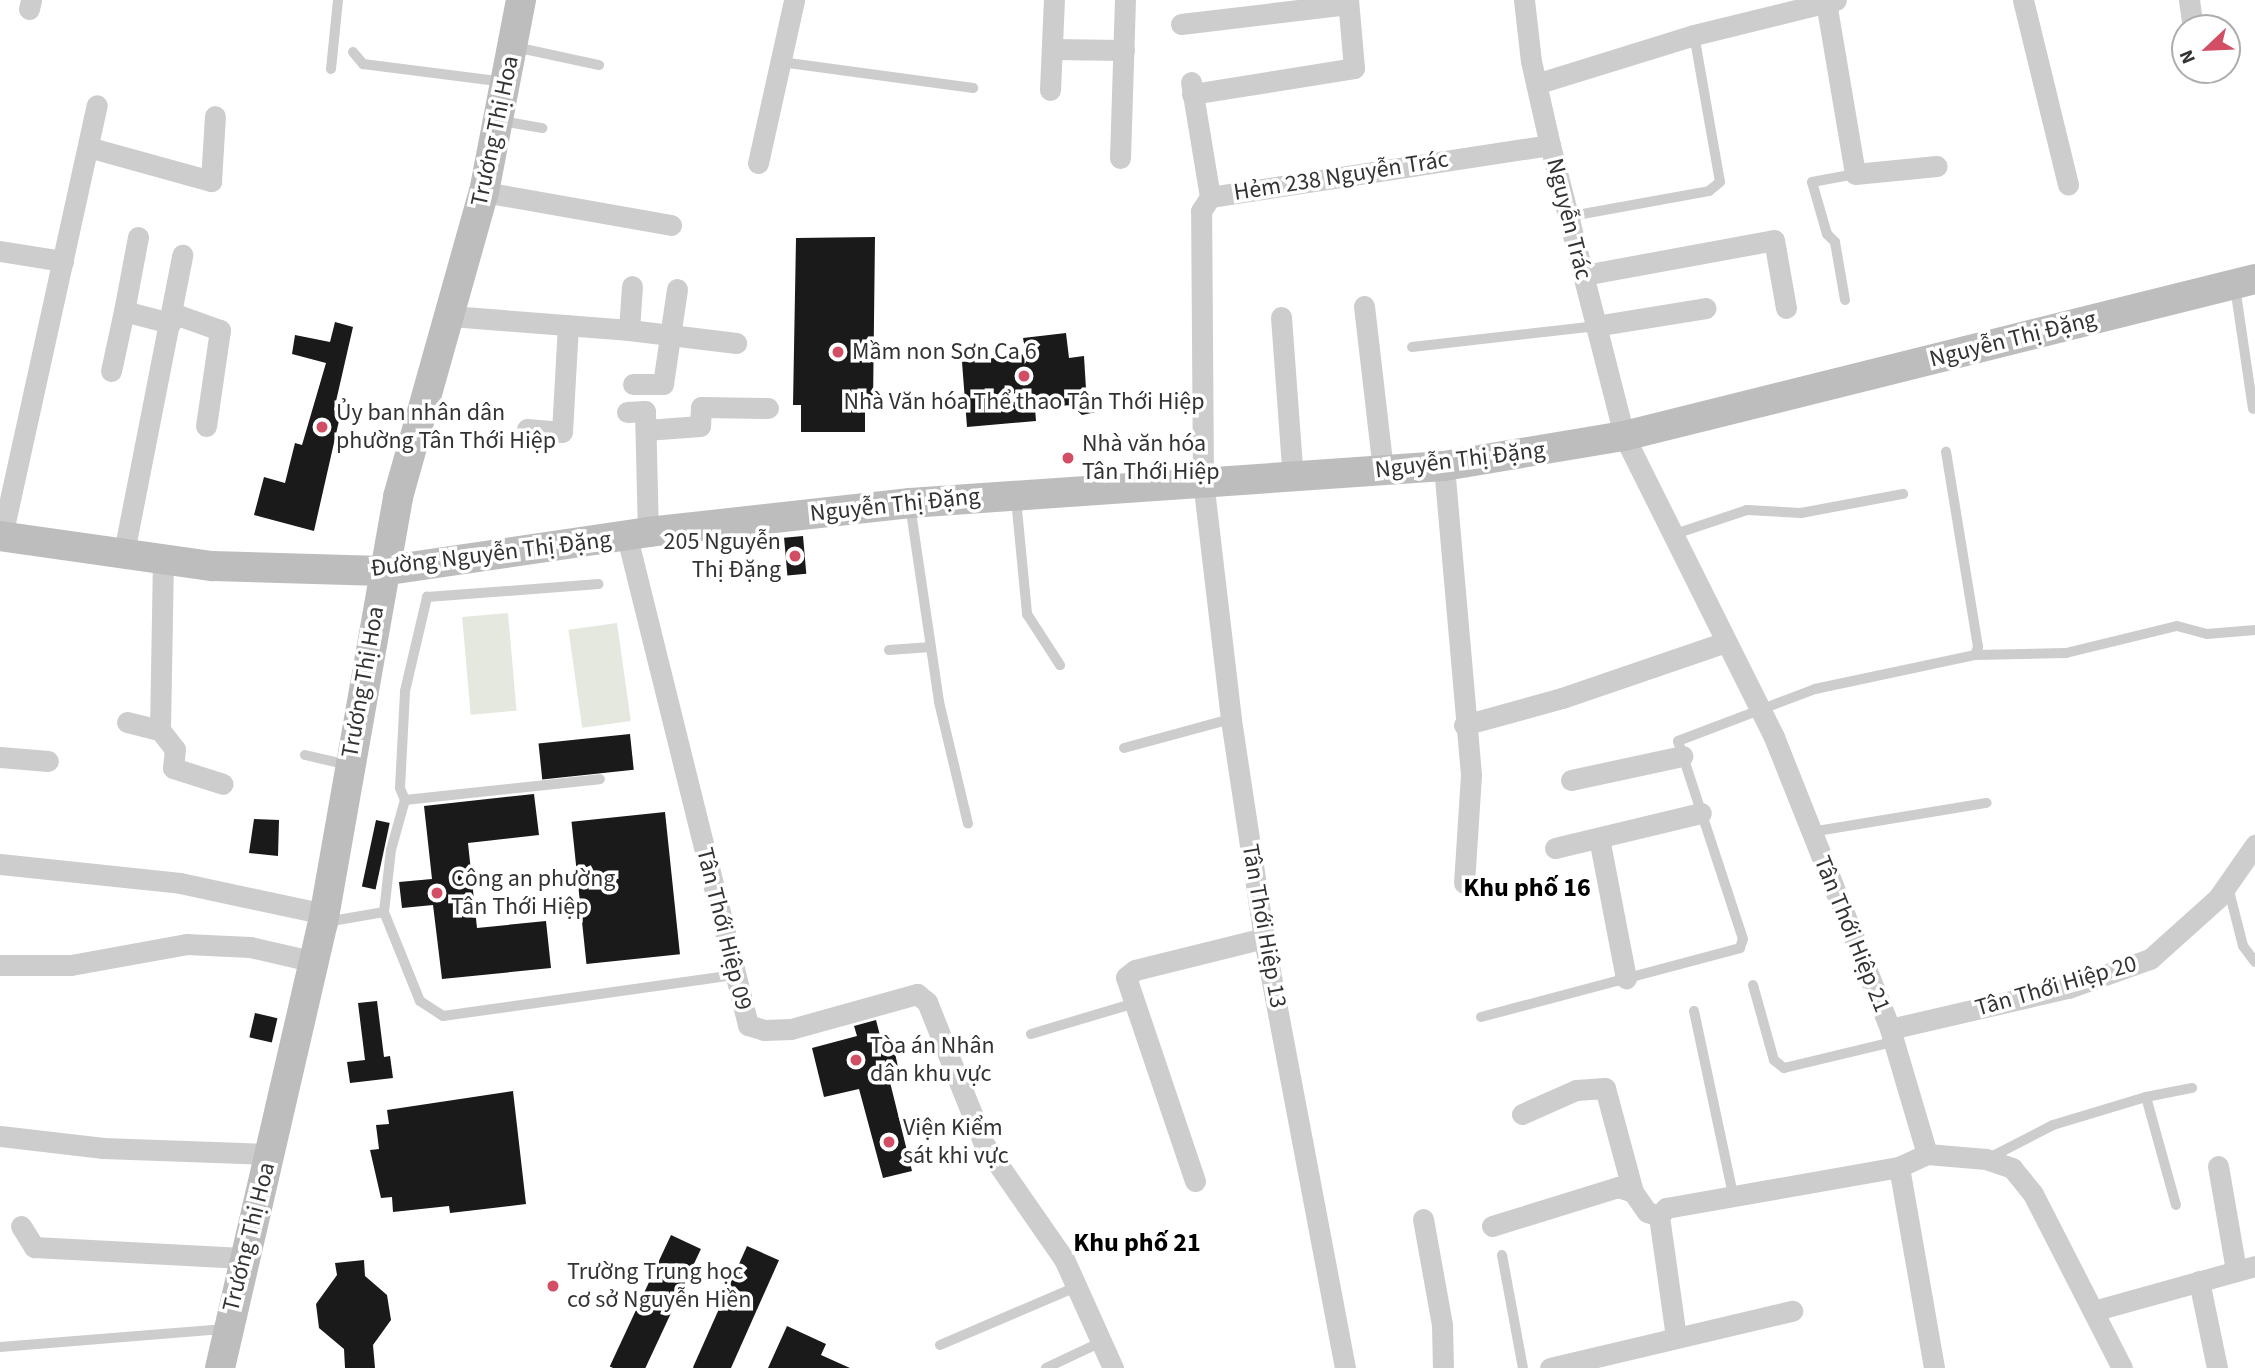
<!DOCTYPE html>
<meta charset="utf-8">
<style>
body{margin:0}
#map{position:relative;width:2255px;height:1368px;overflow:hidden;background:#fff;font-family:"Source Sans 3",sans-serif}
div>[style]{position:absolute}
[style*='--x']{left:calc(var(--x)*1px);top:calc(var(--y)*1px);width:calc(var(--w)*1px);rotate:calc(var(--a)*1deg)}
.green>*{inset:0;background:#e4e8de;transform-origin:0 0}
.building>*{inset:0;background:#1a1a1a;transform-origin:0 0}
.lane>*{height:10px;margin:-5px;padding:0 5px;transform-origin:5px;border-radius:5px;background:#cdcdcd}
.street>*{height:21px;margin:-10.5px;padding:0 10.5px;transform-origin:10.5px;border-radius:10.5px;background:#cdcdcd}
.secondary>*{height:30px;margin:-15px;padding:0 15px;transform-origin:15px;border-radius:15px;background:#bdbdbd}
.dots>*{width:19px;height:19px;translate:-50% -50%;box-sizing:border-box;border:4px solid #fff;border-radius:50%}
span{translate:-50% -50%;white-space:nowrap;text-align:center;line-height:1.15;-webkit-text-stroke:7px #fff;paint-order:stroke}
.street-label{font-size:24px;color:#333}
.poi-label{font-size:24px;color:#333}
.left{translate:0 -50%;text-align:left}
.right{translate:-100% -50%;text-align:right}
.neighbourhood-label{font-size:26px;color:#000;font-weight:700}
.north{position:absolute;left:2171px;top:14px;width:70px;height:70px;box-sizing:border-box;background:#fff;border:2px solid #adadad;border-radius:50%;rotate:247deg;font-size:19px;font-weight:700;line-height:28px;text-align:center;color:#333}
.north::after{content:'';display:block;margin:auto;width:24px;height:32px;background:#d14e64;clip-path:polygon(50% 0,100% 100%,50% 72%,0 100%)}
</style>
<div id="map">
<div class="green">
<i style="left:508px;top:613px;width:98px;height:46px;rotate:85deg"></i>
<i style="left:617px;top:623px;width:99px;height:49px;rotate:82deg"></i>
</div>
<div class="building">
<i style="clip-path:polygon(875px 237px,873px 404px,865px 405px,865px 432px,801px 432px,801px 405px,793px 405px,796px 238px)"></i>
<i style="clip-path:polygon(335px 322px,353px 327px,334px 410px,341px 412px,314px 531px,254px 515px,264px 477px,285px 483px,295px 443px,302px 445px,326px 363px,292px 354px,295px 335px,330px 342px)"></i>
<i style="clip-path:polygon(1066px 333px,1069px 358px,1084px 356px,1086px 389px,1099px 401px,1096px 412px,1082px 415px,1071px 405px,1035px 408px,1036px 421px,967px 427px,962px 362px,1026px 354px,1023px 338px)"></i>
<i style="left:803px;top:536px;width:38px;height:19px;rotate:85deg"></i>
<i style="left:630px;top:734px;width:36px;height:92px;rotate:84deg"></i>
<i style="clip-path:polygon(534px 794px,539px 835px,468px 843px,477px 928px,546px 921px,551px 968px,442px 979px,433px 905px,402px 908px,399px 882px,432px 879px,424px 806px)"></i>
<i style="left:665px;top:812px;width:143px;height:94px;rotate:84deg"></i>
<i style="clip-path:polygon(254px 819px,279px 820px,278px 856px,249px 853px)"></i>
<i style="left:376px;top:820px;width:14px;height:68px;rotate:12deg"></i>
<i style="clip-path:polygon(377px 1001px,384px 1057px,390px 1056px,393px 1078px,350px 1083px,347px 1062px,365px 1060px,358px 1003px)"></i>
<i style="left:255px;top:1013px;width:23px;height:25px;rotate:13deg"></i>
<i style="clip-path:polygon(876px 1020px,883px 1047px,893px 1044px,898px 1067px,887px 1070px,912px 1171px,883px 1178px,859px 1089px,824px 1097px,812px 1048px,857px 1036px,854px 1026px)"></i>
<i style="clip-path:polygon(513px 1091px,526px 1204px,450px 1213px,449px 1206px,393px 1212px,392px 1197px,381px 1198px,370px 1150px,379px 1149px,376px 1125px,389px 1124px,387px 1110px)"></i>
<i style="left:671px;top:1235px;width:33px;height:145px;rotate:25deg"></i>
<i style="left:747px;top:1246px;width:35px;height:133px;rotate:24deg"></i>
<i style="clip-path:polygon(364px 1260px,365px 1276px,387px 1295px,391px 1320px,373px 1345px,375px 1368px,345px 1368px,344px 1349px,319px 1328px,316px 1304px,337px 1275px,335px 1263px)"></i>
<i style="clip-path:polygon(787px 1326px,826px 1344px,821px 1355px,850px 1368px,768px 1368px)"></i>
</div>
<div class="lane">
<i style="--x:515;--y:47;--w:86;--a:12.1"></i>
<i style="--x:353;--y:52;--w:16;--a:50"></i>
<i style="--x:363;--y:64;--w:143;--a:7.2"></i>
<i style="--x:781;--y:62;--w:194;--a:7.7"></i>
<i style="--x:331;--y:69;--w:69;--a:-84.2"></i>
<i style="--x:501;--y:121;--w:42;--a:9.7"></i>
<i style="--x:1566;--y:217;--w:145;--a:-10.3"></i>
<i style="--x:1709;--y:191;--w:14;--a:-39"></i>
<i style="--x:1720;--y:182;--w:149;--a:-100"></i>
<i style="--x:2235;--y:287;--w:123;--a:81.6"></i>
<i style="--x:1845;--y:300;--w:59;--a:-99.8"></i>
<i style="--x:1835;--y:242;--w:11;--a:-135"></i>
<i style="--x:1827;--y:234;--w:54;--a:-106.1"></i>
<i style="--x:1812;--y:182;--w:44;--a:-10.5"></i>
<i style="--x:1412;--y:347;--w:184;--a:-6.5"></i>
<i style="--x:1016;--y:499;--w:116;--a:84.5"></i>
<i style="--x:1027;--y:614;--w:61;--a:57.1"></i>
<i style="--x:910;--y:505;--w:199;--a:81.6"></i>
<i style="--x:939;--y:702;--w:125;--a:76.6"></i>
<i style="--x:1672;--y:535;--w:79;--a:-18.4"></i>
<i style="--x:1747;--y:510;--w:54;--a:3.2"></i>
<i style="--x:1801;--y:513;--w:104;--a:-10.6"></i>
<i style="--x:889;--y:650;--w:42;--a:-4.1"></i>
<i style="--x:1975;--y:655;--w:91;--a:-1.3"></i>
<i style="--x:2066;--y:653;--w:114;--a:-13.7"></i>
<i style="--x:2177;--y:626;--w:31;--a:15"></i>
<i style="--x:2207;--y:634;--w:48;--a:-4.8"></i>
<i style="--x:1124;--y:748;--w:111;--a:-15.2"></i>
<i style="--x:305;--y:755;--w:44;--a:13.1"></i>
<i style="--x:405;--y:800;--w:13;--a:-113"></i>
<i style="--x:400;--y:788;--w:97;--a:-87"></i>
<i style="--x:405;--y:691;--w:97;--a:-76.8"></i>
<i style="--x:427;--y:597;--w:172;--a:-4.3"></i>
<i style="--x:1811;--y:832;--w:178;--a:-9.4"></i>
<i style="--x:2228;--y:887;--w:61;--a:75.7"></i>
<i style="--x:2243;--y:946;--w:20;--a:53"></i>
<i style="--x:384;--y:912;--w:62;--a:-83.6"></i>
<i style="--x:391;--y:850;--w:52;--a:-74.4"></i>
<i style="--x:405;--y:800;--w:196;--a:-6.1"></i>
<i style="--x:326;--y:922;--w:59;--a:-9.8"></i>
<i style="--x:384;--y:912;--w:96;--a:68"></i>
<i style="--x:420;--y:1001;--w:27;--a:33"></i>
<i style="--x:443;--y:1016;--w:296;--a:-8"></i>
<i style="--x:1753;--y:985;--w:78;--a:74.4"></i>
<i style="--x:1774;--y:1060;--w:13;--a:39"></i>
<i style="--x:1784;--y:1068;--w:111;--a:-13.5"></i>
<i style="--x:1694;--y:1011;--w:188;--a:78"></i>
<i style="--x:1481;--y:1017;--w:268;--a:-14.9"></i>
<i style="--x:1740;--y:948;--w:9;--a:-72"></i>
<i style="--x:1743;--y:939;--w:208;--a:-108.2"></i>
<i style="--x:1678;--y:741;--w:147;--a:-20.8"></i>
<i style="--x:1815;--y:689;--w:164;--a:-12"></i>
<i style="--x:1975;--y:655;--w:9;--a:-69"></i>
<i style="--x:1978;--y:647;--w:198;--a:-99.3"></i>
<i style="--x:1031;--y:1034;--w:109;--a:-16.6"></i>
<i style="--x:2146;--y:1097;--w:47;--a:-11.1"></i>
<i style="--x:1989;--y:1158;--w:72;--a:-27.3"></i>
<i style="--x:2053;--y:1125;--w:97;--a:-16.8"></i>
<i style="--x:2146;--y:1097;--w:112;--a:74.5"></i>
<i style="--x:1502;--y:1255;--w:115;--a:79.5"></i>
<i style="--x:940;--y:1345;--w:148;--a:-23.1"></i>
<i style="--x:0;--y:1347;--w:226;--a:-4.6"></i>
<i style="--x:1046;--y:1368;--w:61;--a:-25.3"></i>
</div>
<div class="street">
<i style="--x:1524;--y:0;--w:61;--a:83.5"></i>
<i style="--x:1531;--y:61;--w:86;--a:77.3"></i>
<i style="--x:1550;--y:145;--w:300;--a:75.7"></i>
<i style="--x:1624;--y:436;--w:336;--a:63.5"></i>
<i style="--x:1774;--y:737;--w:314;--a:68.3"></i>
<i style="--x:1890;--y:1029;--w:130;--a:73.5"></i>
<i style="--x:1927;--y:1154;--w:59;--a:4.8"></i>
<i style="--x:1986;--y:1159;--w:28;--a:19"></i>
<i style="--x:2012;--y:1168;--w:33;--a:51"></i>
<i style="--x:2033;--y:1194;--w:195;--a:62.9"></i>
<i style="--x:2023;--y:0;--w:190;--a:76.3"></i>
<i style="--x:2189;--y:0;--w:28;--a:82"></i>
<i style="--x:1826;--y:2;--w:174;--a:80.4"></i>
<i style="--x:1855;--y:174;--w:82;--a:-5.6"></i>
<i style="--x:29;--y:9;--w:9;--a:-77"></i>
<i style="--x:1181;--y:24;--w:168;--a:-6.8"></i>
<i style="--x:1052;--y:49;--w:72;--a:0.8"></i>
<i style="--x:1191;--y:82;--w:117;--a:80.6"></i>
<i style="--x:1539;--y:83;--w:162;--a:-17.2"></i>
<i style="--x:1694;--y:35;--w:146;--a:-13.8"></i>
<i style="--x:1050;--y:90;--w:90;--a:-87.5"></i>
<i style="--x:1192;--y:94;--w:164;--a:-9.1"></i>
<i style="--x:1354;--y:68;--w:68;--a:-95"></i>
<i style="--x:88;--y:147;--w:128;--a:15.5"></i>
<i style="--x:211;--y:181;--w:65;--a:-86.5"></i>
<i style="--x:1120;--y:158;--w:158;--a:-88.2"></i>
<i style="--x:758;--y:163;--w:167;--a:-77.5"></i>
<i style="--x:484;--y:192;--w:190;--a:10"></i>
<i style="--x:138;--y:237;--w:75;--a:100.7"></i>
<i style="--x:124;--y:311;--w:48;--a:14.6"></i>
<i style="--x:0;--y:251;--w:64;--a:9"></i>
<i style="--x:1584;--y:275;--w:193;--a:-10.4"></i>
<i style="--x:1774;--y:240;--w:69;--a:80"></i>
<i style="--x:1364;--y:306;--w:166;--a:83.4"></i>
<i style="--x:172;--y:313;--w:51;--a:19.5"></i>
<i style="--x:220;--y:330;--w:97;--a:98.3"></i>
<i style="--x:451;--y:316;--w:179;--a:4.5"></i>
<i style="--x:629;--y:330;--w:44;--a:-86.1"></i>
<i style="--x:1281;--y:317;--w:162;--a:85.8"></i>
<i style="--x:1595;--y:326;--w:112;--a:-9.2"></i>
<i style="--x:629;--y:330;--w:108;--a:6.9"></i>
<i style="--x:111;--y:371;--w:61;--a:-77.8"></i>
<i style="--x:633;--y:384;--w:30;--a:0"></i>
<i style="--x:663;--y:384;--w:96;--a:-81.6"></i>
<i style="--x:627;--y:412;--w:18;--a:-3"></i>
<i style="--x:645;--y:411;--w:121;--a:88.6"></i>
<i style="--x:527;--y:429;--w:35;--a:5"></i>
<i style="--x:562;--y:432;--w:107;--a:-86.8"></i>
<i style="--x:646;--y:430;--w:54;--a:-4.2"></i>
<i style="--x:700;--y:426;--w:19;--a:-87"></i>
<i style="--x:701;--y:407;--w:67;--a:0.9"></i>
<i style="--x:1444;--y:466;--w:310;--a:85"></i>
<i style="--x:1471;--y:775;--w:108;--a:93.7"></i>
<i style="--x:2;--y:536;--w:441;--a:-77.6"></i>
<i style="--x:627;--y:537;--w:503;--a:76.07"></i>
<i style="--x:748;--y:1025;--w:17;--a:17"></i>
<i style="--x:764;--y:1030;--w:27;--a:-2"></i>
<i style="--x:791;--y:1029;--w:131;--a:-15.5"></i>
<i style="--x:917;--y:994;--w:13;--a:39"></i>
<i style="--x:927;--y:1002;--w:153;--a:68.1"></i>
<i style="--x:984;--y:1144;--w:140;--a:55.2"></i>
<i style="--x:1064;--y:1259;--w:120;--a:65.8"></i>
<i style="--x:124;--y:552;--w:303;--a:-78.9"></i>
<i style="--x:127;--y:722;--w:34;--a:14"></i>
<i style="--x:160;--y:730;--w:172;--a:-89"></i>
<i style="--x:1464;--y:725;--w:102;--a:-15.4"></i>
<i style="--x:1562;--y:698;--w:173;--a:-18.9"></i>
<i style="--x:160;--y:730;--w:24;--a:52"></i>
<i style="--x:175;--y:749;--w:19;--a:96"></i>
<i style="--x:173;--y:768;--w:52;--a:17.7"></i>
<i style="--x:0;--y:757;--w:48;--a:4.8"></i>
<i style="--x:1571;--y:780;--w:114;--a:-12.2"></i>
<i style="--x:1599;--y:838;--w:143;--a:79.1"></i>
<i style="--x:1555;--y:848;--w:150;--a:-13.5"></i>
<i style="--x:0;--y:864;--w:181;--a:6"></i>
<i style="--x:180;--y:883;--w:147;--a:12.1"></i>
<i style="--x:0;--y:965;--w:71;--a:0"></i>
<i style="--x:71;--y:965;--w:117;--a:-10.3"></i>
<i style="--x:186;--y:944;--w:64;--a:2.7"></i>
<i style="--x:250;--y:947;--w:67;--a:13"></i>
<i style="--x:1890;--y:1029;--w:183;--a:-13"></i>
<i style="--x:2068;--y:988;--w:87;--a:-19.5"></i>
<i style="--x:2150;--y:959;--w:91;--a:-41.9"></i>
<i style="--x:2218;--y:898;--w:65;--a:-55.1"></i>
<i style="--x:1522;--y:1114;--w:59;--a:-24"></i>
<i style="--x:1576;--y:1090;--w:29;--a:-4"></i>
<i style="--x:1605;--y:1088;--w:108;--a:74.9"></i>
<i style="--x:1633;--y:1192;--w:24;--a:55"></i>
<i style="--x:1647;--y:1212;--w:13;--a:18"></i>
<i style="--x:0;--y:1136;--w:104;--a:6.6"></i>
<i style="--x:103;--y:1148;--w:167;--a:2.1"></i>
<i style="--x:1927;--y:1154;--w:31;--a:155"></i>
<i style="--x:1899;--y:1167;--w:204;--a:80.1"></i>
<i style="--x:2218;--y:1166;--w:106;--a:80.2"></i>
<i style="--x:1195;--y:1181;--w:215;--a:-108.7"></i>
<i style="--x:1126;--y:977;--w:11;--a:-38"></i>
<i style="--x:1135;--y:970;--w:133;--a:-13.9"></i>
<i style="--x:1423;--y:1219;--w:108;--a:79.8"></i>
<i style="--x:1442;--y:1325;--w:43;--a:88.7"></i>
<i style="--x:21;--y:1226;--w:25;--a:58"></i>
<i style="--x:34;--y:1247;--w:209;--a:3"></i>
<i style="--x:1492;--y:1226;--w:132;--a:-17.2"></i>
<i style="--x:1618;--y:1187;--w:16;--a:18"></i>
<i style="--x:2199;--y:1281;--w:89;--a:78.3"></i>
<i style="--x:2093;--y:1311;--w:168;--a:-15.5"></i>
<i style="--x:1676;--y:1337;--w:122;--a:-98"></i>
<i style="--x:1659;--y:1216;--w:11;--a:-49"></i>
<i style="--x:1666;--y:1208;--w:237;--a:-10"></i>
<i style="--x:1345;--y:1368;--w:438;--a:-100.7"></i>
<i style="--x:1264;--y:938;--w:221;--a:-98.6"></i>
<i style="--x:1231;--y:719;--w:239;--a:-96.7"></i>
<i style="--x:1203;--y:482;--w:271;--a:-90.4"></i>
<i style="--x:1201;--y:211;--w:17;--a:-57"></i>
<i style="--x:1210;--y:197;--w:344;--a:-8.7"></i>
<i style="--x:1550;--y:1368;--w:249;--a:-13.3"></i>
</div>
<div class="secondary">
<i style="--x:0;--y:536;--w:214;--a:8.1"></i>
<i style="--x:212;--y:566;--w:170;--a:1.7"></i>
<i style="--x:382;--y:571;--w:269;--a:-8.3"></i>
<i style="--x:648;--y:532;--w:264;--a:-6.3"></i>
<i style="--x:910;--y:503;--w:535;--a:-3.96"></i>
<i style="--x:1444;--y:466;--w:182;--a:-9.5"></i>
<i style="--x:1624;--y:436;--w:650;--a:-13.97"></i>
<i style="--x:220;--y:1368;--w:457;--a:-77"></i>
<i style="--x:323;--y:923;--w:433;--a:-80"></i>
<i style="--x:398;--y:497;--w:317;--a:-74.3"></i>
<i style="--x:484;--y:192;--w:196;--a:-79.1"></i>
</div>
<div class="dots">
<i style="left:838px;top:352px;background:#d14e64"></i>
<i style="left:1024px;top:376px;background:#d14e64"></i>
<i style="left:322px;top:427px;background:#d14e64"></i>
<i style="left:1068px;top:458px;background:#d14e64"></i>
<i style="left:795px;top:556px;background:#d14e64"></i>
<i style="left:437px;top:893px;background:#d14e64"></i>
<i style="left:856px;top:1060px;background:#d14e64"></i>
<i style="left:889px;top:1142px;background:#d14e64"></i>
<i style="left:553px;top:1286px;background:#d14e64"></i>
</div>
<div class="street-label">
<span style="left:495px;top:131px;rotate:-78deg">Trương Thị Hoa</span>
<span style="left:1341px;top:176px;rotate:-9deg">Hẻm 238 Nguyễn Trác</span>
<span style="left:1569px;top:219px;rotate:76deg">Nguyễn Trác</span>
<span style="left:2013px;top:339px;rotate:-14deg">Nguyễn Thị Đặng</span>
<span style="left:1460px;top:460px;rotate:-7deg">Nguyễn Thị Đặng</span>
<span style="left:895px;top:505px;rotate:-6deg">Nguyễn Thị Đặng</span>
<span style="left:491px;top:554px;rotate:-7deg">Đường Nguyễn Thị Đặng</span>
<span style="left:363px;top:682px;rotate:-80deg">Trương Thị Hoa</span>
<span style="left:1264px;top:926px;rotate:80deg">Tân Thới Hiệp 13</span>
<span style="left:724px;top:929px;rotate:76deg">Tân Thới Hiệp 09</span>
<span style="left:1852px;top:934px;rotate:68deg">Tân Thới Hiệp 21</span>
<span style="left:2056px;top:986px;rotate:-16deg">Tân Thới Hiệp 20</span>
<span style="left:249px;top:1237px;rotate:-76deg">Trương Thị Hoa</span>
</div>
<div class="poi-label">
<span class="left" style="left:852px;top:352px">Mầm non Sơn Ca 6</span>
<span style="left:1024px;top:402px">Nhà Văn hóa Thể thao Tân Thới Hiệp</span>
<span class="left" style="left:336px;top:427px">Ủy ban nhân dân<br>phường Tân Thới Hiệp</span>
<span class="left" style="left:1082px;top:458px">Nhà văn hóa<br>Tân Thới Hiệp</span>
<span class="right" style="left:781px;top:556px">205 Nguyễn<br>Thị Đặng</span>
<span class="left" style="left:451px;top:893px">Công an phường<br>Tân Thới Hiệp</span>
<span class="left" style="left:870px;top:1060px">Tòa án Nhân<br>dân khu vực</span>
<span class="left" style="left:903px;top:1142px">Viện Kiểm<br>sát khi vực</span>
<span class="left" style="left:567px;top:1286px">Trường Trung học<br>cơ sở Nguyễn Hiền</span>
</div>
<div class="neighbourhood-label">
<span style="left:1527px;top:888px">Khu phố 16</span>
<span style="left:1137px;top:1243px">Khu phố 21</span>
</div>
<div class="north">N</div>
</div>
